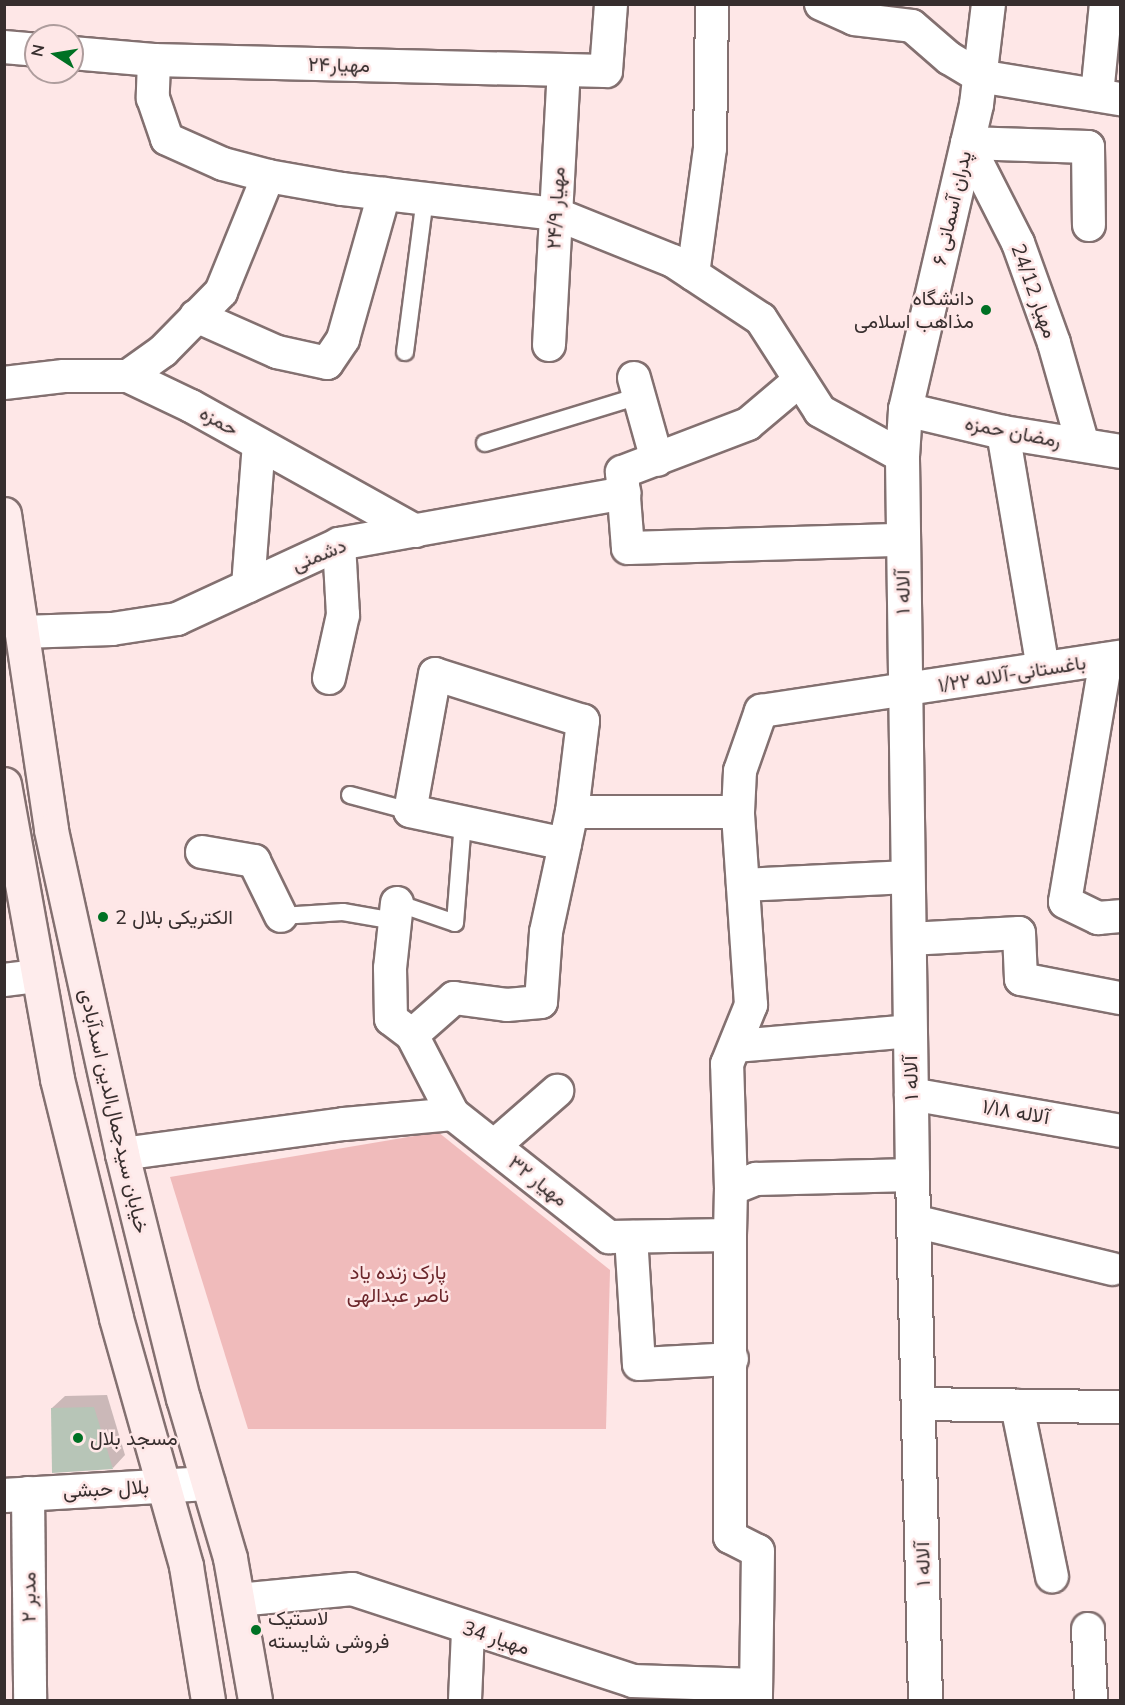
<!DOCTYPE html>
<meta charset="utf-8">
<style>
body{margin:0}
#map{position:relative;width:1125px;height:1705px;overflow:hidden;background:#fee7e7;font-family:"Nunito Sans",Vazirmatn,sans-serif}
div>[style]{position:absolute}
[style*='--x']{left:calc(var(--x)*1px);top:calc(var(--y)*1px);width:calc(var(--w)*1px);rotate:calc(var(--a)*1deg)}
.green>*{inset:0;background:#f0bbbb}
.shadow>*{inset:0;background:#0003}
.building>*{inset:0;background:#b7c5b7}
.roads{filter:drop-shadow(2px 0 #837070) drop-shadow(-2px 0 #837070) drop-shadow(0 2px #837070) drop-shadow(0 -2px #837070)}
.service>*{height:16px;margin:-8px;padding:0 8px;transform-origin:8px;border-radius:8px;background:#fff}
.minor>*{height:32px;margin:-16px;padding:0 16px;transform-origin:16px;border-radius:16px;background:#fff}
.tertiary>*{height:33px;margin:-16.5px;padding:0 16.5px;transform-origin:16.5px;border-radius:16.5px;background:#fff}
.secondary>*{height:33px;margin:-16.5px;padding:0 16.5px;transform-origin:16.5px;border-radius:16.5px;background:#feecec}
.dots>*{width:16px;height:16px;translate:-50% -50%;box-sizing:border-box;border:3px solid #fee7e7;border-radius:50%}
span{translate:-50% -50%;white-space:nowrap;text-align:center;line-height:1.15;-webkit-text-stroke:5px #fee7e7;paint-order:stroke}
.street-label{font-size:20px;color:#372e2e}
.poi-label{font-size:20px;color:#372e2e}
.right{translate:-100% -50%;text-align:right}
.left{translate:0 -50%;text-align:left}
.park-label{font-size:20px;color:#6c262b}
.frame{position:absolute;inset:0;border:6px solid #372e2e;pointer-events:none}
.north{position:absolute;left:24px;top:24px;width:60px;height:60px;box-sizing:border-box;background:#fee7e7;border:2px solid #ae9d9d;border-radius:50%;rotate:282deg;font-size:16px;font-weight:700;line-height:24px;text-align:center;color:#372e2e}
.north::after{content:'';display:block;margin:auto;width:21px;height:27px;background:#007124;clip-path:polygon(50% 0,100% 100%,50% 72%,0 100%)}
</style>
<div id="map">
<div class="green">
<i style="clip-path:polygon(438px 1132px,610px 1270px,606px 1429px,248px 1429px,170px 1177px)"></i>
</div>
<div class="shadow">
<i style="clip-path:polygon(107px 1395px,125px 1455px,113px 1468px,52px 1408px,65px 1396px)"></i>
</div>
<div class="building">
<i style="clip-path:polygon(94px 1407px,113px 1469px,52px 1473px,51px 1408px)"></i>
</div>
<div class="roads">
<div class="service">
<i style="--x:405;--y:352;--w:155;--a:-82.6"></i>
<i style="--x:485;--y:443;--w:161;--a:-17"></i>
<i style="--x:350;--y:795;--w:62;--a:14.9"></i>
<i style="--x:397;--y:903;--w:61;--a:19"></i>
<i style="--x:455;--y:923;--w:101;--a:-85.5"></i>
<i style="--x:281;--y:916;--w:62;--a:-3.7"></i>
<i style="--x:343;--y:912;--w:53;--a:9.8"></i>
</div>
<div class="minor">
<i style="--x:821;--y:4;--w:36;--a:24"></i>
<i style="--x:854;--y:19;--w:58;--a:6.9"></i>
<i style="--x:912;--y:26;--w:49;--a:40.9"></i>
<i style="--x:949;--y:58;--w:35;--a:31"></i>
<i style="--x:979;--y:76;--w:143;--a:9.3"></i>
<i style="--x:4;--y:47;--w:32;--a:5"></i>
<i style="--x:72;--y:53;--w:82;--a:4.9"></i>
<i style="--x:154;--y:60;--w:452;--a:1.4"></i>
<i style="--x:606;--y:71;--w:67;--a:-85.7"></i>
<i style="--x:154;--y:60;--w:38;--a:92"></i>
<i style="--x:153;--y:98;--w:43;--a:71.1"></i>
<i style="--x:167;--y:139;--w:61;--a:24.1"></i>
<i style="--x:223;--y:164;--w:47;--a:14.9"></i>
<i style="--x:268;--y:176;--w:75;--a:10"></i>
<i style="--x:342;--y:189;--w:215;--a:6.7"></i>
<i style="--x:556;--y:214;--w:126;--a:21.9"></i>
<i style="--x:673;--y:261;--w:105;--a:33.4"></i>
<i style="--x:761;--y:319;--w:109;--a:57.3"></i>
<i style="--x:820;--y:411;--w:94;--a:28.8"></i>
<i style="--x:1097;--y:95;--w:91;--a:-84.4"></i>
<i style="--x:693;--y:274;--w:127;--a:-82.3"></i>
<i style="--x:710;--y:148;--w:144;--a:-89.2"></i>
<i style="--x:196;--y:316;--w:89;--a:24"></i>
<i style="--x:277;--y:352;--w:51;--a:12.4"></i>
<i style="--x:327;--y:363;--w:29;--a:-56"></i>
<i style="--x:343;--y:339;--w:151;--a:-74.2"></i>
<i style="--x:549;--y:345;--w:274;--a:-86.9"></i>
<i style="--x:128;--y:376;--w:43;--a:-35.5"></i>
<i style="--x:163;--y:351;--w:83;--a:-45.5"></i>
<i style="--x:221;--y:292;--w:125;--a:-67.9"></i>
<i style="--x:634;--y:378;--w:85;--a:74.3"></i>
<i style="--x:800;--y:380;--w:68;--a:139.8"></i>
<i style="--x:748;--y:424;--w:135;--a:159.1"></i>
<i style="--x:622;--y:472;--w:76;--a:85.5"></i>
<i style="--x:628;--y:548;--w:275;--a:-1.7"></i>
<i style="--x:4;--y:383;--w:60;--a:-6.7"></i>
<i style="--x:64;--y:376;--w:64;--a:0"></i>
<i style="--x:128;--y:376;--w:70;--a:25.5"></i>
<i style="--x:191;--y:406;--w:257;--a:29.1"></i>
<i style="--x:1003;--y:432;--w:239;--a:80.4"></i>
<i style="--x:1083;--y:445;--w:106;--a:-105.9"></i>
<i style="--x:1054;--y:343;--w:106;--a:-109.8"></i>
<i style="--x:1018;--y:243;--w:112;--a:-117"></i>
<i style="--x:967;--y:143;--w:121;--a:1.9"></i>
<i style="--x:1088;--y:147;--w:78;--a:89.3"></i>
<i style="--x:248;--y:586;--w:142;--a:-85.6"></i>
<i style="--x:22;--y:632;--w:90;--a:-1.9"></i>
<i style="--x:112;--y:629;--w:66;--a:-8.7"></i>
<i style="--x:177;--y:619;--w:179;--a:-24.8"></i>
<i style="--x:339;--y:544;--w:290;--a:-10.1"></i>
<i style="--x:1106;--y:659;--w:246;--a:99.6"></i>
<i style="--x:1065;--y:902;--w:37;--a:26"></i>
<i style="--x:1098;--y:918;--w:22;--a:-5"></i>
<i style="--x:329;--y:678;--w:65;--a:-77.5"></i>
<i style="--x:343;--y:615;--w:71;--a:-93.2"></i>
<i style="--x:572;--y:812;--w:166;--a:0"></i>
<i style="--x:202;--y:852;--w:53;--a:9.8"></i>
<i style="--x:254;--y:861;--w:61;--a:63.9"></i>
<i style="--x:743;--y:885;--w:165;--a:-2.8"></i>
<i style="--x:397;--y:903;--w:65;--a:96.1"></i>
<i style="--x:390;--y:968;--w:51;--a:88.9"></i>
<i style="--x:391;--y:1019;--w:26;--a:37"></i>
<i style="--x:412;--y:1035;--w:89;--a:62.6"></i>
<i style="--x:909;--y:939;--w:110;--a:-3.1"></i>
<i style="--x:1019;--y:933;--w:46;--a:87.5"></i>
<i style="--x:1021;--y:979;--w:101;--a:10.9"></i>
<i style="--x:4;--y:980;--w:34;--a:-7"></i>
<i style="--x:412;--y:1035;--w:56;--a:-41.4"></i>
<i style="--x:454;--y:998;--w:53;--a:7.5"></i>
<i style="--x:507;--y:1005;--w:34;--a:-5"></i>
<i style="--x:541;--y:1002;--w:70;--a:-85.9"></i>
<i style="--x:546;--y:932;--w:90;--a:-77.8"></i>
<i style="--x:565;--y:844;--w:33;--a:-78"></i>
<i style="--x:572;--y:812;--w:92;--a:-83.1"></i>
<i style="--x:583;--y:721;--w:155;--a:-162.4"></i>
<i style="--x:435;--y:674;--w:139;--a:100.3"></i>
<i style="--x:410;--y:811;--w:158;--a:12"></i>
<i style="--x:736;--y:1046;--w:175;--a:-4.9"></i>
<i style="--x:911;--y:1094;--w:212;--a:10"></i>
<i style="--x:494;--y:1146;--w:84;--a:-41.1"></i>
<i style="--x:122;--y:1154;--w:224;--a:-7.7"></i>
<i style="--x:344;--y:1124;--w:109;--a:-5.2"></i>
<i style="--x:453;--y:1114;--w:199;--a:38.3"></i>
<i style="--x:609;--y:1237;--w:121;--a:-0.9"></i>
<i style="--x:730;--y:1235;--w:46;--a:-88.8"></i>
<i style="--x:731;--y:1189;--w:27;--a:-22"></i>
<i style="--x:756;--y:1179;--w:156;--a:-1.5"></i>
<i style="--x:731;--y:1189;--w:125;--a:-91.8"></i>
<i style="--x:727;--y:1064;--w:64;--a:-67.9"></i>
<i style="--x:751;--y:1005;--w:193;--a:-93.9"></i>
<i style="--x:738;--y:812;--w:41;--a:-87.2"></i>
<i style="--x:740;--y:771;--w:64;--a:-70.7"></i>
<i style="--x:761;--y:711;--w:363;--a:-8.6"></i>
<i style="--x:914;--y:1221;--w:204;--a:13.6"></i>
<i style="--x:730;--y:1235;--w:302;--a:90"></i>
<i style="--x:730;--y:1537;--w:31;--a:27"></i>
<i style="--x:758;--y:1551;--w:149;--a:90.8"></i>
<i style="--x:631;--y:1237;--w:127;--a:86.4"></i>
<i style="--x:639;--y:1364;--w:93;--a:-3.1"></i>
<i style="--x:919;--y:1404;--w:201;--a:0.9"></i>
<i style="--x:1017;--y:1406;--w:174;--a:78.4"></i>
<i style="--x:28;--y:1493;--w:207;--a:89.4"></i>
<i style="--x:238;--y:1600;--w:115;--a:-5.5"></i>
<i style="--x:352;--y:1589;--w:296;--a:18.1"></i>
<i style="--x:633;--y:1681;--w:123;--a:1.9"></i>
<i style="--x:1088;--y:1629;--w:71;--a:87.6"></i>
<i style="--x:465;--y:1700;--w:70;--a:-87.5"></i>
</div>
<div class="tertiary">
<i style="--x:905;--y:409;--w:101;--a:13.2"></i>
<i style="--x:1003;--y:432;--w:119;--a:9.2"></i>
<i style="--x:4;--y:1495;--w:204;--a:-3.4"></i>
<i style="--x:925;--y:1700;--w:525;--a:-91.42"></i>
<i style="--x:912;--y:1175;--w:719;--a:-90.8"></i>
<i style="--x:902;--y:456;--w:47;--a:-86.3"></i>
<i style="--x:905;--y:409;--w:313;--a:-76.9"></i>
<i style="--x:976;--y:104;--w:101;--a:-83.2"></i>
</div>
<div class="secondary">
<i style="--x:4;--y:514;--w:319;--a:81.5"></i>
<i style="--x:51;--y:830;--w:332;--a:77.6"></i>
<i style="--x:122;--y:1154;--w:252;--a:76"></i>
<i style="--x:183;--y:1398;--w:167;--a:73.6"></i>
<i style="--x:230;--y:1558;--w:144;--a:80"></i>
<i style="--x:4;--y:784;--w:300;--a:79.8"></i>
<i style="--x:57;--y:1079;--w:246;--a:76.1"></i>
<i style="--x:116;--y:1318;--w:258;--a:74.2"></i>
<i style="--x:186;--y:1566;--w:136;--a:80.7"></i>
</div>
</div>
<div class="dots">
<i style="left:986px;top:310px;background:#007124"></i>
<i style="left:103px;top:917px;background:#007124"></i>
<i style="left:78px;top:1438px;background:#007124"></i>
<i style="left:256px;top:1630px;background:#007124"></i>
</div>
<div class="street-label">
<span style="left:339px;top:65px;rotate:1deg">مهیار۲۴</span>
<span style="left:556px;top:208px;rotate:-87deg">مهیار ۲۴/۹</span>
<span style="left:952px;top:208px;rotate:-77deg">پدران آسمانی ۶</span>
<span style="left:1034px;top:291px;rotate:70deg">مهیار 24/12</span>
<span style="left:219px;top:421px;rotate:29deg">حمزه</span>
<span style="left:1013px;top:432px;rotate:11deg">رمضان حمزه</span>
<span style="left:319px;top:555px;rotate:-22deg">دشمنی</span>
<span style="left:903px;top:592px;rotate:-90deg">آلاله ۱</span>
<span style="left:1012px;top:674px;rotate:-9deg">باغستانی-آلاله ۱/۲۲</span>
<span style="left:911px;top:1078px;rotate:-91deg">آلاله ۱</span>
<span style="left:114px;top:1111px;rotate:77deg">خیابان سیدجمال‌الدین اسدآبادی</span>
<span style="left:1016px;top:1112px;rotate:10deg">آلاله ۱/۱۸</span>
<span style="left:538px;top:1181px;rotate:38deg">مهیار ۳۲</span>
<span style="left:106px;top:1489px;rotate:-3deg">بلال حبشی</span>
<span style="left:923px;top:1564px;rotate:-91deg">آلاله ۱</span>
<span style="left:29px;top:1597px;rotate:-90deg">مدبر ۲</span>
<span style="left:496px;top:1638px;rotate:18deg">مهیار 34</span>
</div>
<div class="poi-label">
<span class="right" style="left:974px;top:310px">دانشگاه<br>مذاهب اسلامی</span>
<span class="left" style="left:115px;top:917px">الکتریکی بلال 2</span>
<span class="left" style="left:90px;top:1438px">مسجد بلال</span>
<span class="left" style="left:268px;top:1630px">لاستیک<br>فروشی شایسته</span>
</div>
<div class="park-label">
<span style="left:398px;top:1284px">پارک زنده یاد<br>ناصر عبدالهی</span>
</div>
<div class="frame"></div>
<div class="north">N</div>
</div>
